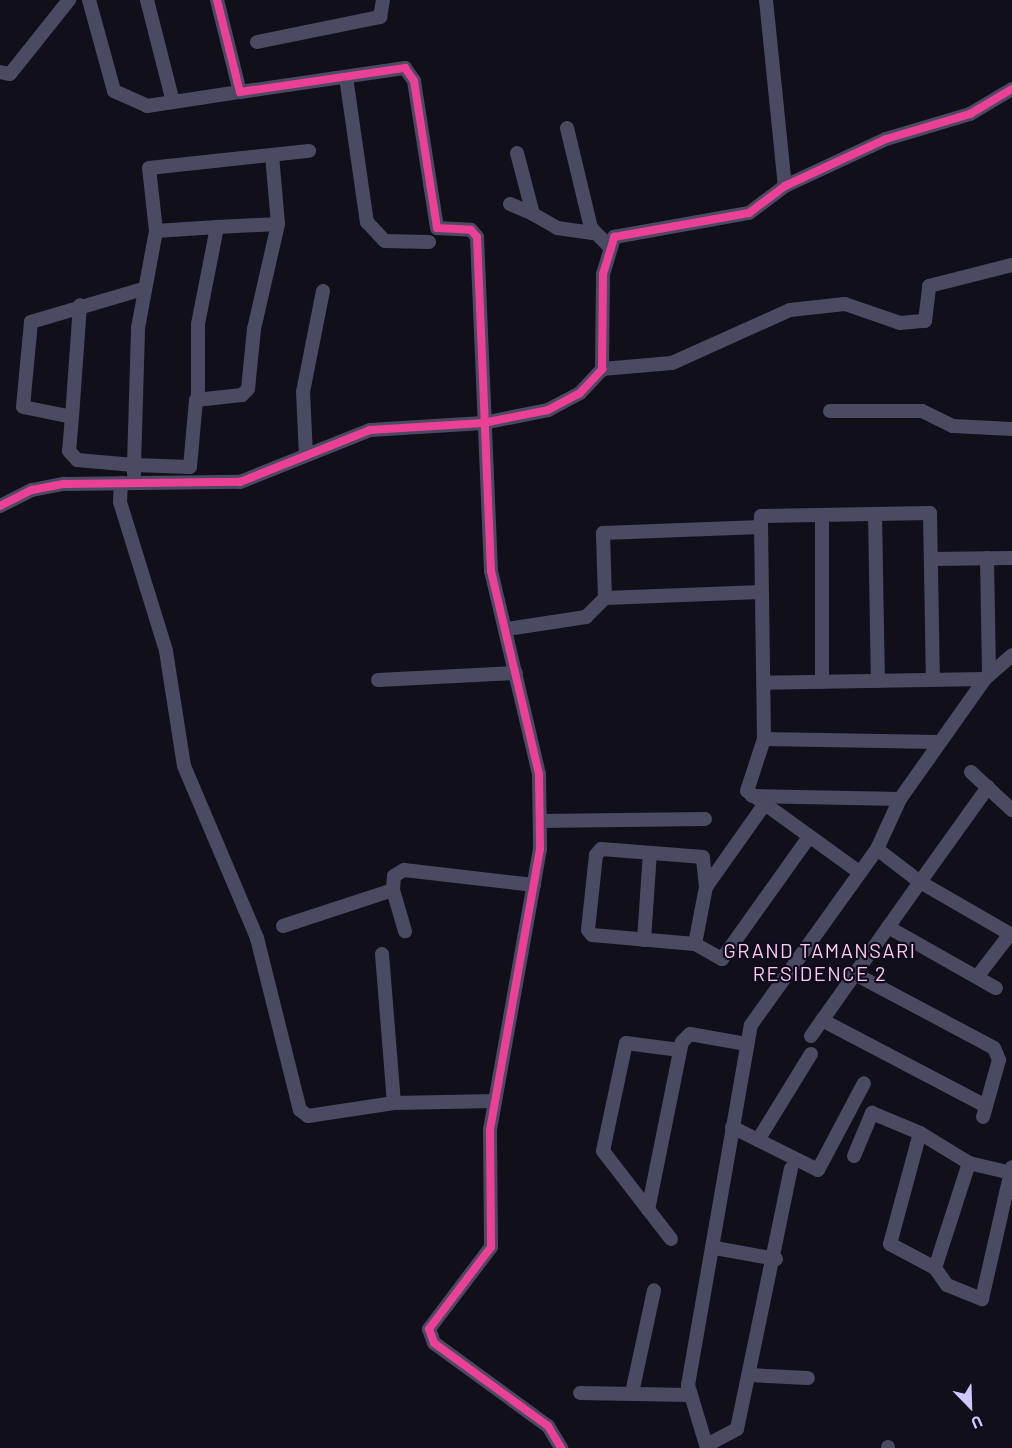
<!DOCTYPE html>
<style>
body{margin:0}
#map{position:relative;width:1012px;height:1448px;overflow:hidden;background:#110f1a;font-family:Barlow,sans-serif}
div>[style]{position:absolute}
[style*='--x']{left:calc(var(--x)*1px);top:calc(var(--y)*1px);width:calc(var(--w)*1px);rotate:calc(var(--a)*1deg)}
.minor>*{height:14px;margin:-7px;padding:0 7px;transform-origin:7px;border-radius:7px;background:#4b4a63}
.cycleway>*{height:8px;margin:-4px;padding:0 4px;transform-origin:4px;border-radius:4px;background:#ea4096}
span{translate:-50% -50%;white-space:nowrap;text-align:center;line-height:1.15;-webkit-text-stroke:4.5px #0e0b1e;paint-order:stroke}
.neighbourhood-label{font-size:20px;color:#ffcaeb;letter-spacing:1.5px}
.north{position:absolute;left:940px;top:1376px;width:60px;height:60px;-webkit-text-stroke:4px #0e0b1e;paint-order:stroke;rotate:157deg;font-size:16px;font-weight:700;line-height:24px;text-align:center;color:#cfc8ff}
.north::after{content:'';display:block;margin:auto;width:21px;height:27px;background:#cfc8ff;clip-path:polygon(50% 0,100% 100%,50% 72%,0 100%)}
</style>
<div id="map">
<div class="minor">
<i style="--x:89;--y:0;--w:94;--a:74.6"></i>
<i style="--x:114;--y:91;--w:36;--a:24"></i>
<i style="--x:147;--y:106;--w:94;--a:-8.6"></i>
<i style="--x:147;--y:0;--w:105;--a:75.7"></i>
<i style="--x:217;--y:0;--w:95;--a:76"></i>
<i style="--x:240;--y:92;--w:167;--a:-8.3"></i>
<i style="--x:405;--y:68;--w:16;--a:55"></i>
<i style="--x:414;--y:81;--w:149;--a:81.1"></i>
<i style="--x:437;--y:228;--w:34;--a:3"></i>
<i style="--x:471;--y:230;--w:9;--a:49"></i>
<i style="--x:477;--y:237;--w:334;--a:87.6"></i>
<i style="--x:491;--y:571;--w:209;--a:76.7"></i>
<i style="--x:539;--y:774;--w:75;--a:89.2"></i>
<i style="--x:540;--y:849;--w:285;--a:100.1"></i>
<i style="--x:490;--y:1130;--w:117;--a:89.5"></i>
<i style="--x:491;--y:1247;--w:103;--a:127.1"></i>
<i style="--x:429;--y:1329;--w:15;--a:70"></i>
<i style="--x:434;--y:1343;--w:141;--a:36.1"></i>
<i style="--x:548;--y:1426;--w:26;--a:59"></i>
<i style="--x:766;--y:0;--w:187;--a:84.2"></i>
<i style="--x:257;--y:42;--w:126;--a:-11.5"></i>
<i style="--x:380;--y:17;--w:17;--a:-80"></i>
<i style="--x:0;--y:72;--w:10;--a:11"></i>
<i style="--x:10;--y:74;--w:95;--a:-51.4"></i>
<i style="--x:346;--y:77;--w:147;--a:81.8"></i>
<i style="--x:367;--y:222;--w:26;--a:47"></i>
<i style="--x:385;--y:241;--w:44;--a:1.3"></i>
<i style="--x:567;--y:128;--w:103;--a:76.5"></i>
<i style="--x:591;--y:228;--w:25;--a:45"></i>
<i style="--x:517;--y:153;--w:63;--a:75.3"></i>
<i style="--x:533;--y:214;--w:28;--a:30"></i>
<i style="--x:557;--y:228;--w:36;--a:8"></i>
<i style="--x:510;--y:204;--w:25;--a:23"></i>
<i style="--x:156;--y:231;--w:61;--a:-3.8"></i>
<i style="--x:143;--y:289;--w:117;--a:163.6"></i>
<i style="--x:31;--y:322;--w:85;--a:95.4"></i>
<i style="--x:23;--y:407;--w:50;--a:11.5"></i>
<i style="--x:72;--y:417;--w:34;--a:95"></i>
<i style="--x:69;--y:451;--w:12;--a:48"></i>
<i style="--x:77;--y:460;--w:57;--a:5"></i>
<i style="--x:134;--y:465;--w:137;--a:-88.3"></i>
<i style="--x:138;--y:328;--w:99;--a:-79.5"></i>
<i style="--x:156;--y:231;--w:63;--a:-96.3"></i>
<i style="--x:149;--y:168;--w:161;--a:-6.1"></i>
<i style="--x:602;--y:369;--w:70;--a:-4.9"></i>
<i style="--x:672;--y:363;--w:129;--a:-24.2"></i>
<i style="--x:790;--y:310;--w:55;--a:-6.2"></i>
<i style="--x:845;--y:304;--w:58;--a:19.1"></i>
<i style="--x:900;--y:323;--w:25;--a:-5"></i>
<i style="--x:925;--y:321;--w:35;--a:-83"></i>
<i style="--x:929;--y:286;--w:86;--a:-14.2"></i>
<i style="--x:198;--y:398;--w:74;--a:-90"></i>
<i style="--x:198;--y:324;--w:99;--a:-78.9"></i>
<i style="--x:217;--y:227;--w:61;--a:-2.8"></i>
<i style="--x:830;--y:411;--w:92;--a:0"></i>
<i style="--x:922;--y:411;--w:34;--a:26"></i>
<i style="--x:953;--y:426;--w:59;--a:2.9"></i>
<i style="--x:72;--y:417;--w:112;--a:-85.9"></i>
<i style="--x:306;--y:455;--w:63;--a:-92.7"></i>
<i style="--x:303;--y:392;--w:103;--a:-78.8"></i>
<i style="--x:134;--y:474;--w:9;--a:-90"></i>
<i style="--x:134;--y:465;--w:56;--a:2"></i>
<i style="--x:190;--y:467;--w:67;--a:-84.9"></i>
<i style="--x:196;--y:400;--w:46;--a:-6.2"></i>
<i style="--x:242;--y:395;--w:8;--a:-45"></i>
<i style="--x:248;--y:389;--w:60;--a:-84.3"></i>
<i style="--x:254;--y:329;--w:108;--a:-77.1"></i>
<i style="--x:278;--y:224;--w:69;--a:-95"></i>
<i style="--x:121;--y:483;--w:19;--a:93"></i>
<i style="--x:120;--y:502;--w:156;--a:72.8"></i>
<i style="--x:166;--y:651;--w:116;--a:81.1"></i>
<i style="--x:184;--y:766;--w:187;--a:67"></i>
<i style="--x:257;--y:938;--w:177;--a:76"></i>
<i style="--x:300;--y:1110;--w:10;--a:37"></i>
<i style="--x:308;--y:1116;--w:87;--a:-8.6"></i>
<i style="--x:394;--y:1103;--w:101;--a:-1.1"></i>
<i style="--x:0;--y:506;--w:36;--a:-27"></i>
<i style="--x:32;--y:490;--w:33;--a:-11"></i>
<i style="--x:64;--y:484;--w:176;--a:-0.7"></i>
<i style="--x:240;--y:482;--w:140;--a:-21.8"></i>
<i style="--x:370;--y:430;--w:113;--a:-3.5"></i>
<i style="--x:483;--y:423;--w:66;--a:-11.3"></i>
<i style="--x:548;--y:410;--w:36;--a:-28"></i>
<i style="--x:580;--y:393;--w:33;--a:-47"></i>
<i style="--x:602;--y:369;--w:95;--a:-89.4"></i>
<i style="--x:603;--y:274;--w:39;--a:-73"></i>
<i style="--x:614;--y:237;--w:137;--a:-10.1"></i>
<i style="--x:749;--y:213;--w:45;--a:-36.9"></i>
<i style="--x:785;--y:186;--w:111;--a:-25"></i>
<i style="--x:886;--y:139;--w:88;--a:-16.6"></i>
<i style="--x:970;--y:114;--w:49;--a:-30.8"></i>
<i style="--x:875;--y:514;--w:167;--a:89"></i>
<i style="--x:822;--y:516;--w:166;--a:90"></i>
<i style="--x:987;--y:558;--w:116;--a:89"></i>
<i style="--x:931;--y:559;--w:81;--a:-0.7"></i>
<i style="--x:605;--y:598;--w:65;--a:-91.8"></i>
<i style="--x:603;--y:533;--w:158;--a:-2.2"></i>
<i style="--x:507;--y:629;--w:80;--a:-8.6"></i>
<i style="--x:586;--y:617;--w:27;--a:-45"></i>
<i style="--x:605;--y:598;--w:156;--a:-2.2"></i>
<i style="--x:987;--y:677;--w:33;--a:-41"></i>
<i style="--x:378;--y:680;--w:138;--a:-2.9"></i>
<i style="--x:764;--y:739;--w:175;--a:1"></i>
<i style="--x:971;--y:772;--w:56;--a:42.8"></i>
<i style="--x:752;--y:796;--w:148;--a:1.2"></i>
<i style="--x:540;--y:821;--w:165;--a:-0.7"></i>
<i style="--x:877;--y:849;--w:54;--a:37.5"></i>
<i style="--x:920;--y:882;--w:117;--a:-54.4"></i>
<i style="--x:859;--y:872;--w:138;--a:-144.1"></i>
<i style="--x:747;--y:791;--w:55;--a:-71.9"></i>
<i style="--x:764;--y:739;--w:223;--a:-90.8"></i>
<i style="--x:761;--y:516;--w:169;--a:-1"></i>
<i style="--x:930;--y:513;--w:166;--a:89"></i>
<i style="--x:706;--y:887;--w:30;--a:-96"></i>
<i style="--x:703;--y:857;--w:102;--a:-175.5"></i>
<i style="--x:601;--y:849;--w:8;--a:130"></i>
<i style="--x:596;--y:855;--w:75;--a:96.1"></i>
<i style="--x:588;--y:930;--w:6;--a:51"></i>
<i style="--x:592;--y:935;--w:103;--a:5"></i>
<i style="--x:695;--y:944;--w:58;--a:-79.1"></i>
<i style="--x:706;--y:887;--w:100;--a:-54.7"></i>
<i style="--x:393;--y:890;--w:43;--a:73.7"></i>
<i style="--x:283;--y:926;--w:116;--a:-18.1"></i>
<i style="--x:393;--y:890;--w:14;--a:-86"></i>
<i style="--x:394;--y:876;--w:12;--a:-31"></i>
<i style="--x:404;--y:870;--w:131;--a:6.6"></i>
<i style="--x:888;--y:927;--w:124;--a:29.5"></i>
<i style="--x:644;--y:940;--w:87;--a:-86.1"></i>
<i style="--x:695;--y:944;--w:31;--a:29"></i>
<i style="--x:722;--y:959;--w:150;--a:-54.5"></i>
<i style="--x:382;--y:954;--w:149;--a:85.4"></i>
<i style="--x:855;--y:974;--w:157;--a:28"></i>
<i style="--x:994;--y:1048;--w:13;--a:67"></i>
<i style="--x:999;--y:1060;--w:59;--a:105.7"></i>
<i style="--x:822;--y:1020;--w:185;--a:27.7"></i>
<i style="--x:811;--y:1036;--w:189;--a:-54.7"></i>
<i style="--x:920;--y:882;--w:104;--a:30"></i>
<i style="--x:1010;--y:934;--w:54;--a:127.5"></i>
<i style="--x:732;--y:1127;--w:96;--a:26.6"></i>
<i style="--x:818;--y:1170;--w:98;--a:-62.1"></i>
<i style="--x:758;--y:1140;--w:101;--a:-58.4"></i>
<i style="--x:854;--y:1156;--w:47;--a:-67.3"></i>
<i style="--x:872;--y:1113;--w:52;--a:22.6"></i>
<i style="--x:969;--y:1163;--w:110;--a:107.9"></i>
<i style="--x:935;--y:1268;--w:21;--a:55"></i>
<i style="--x:947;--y:1285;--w:38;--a:22"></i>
<i style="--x:982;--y:1299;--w:135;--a:-77.2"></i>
<i style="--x:648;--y:1210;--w:171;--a:-78.6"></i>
<i style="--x:682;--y:1042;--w:11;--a:-45"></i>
<i style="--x:690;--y:1034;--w:57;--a:10.1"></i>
<i style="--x:671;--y:1239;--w:111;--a:-127.7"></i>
<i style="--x:603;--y:1151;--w:110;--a:-78"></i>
<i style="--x:626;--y:1043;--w:54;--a:7.4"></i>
<i style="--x:715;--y:1248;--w:62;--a:10.2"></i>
<i style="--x:935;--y:1268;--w:51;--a:-151.9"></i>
<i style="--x:890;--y:1244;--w:115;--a:-74.9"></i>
<i style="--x:920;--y:1133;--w:57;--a:31.5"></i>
<i style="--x:969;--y:1163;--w:43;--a:13.4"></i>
<i style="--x:749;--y:1375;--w:59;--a:2.9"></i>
<i style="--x:580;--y:1393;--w:109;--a:1.1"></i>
<i style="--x:632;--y:1393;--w:105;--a:-77.9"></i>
<i style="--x:707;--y:1445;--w:34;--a:-28"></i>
<i style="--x:737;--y:1429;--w:266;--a:-78.3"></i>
<i style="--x:707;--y:1448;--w:66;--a:-106.8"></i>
<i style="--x:688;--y:1385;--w:365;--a:-80.1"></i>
<i style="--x:751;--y:1025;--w:216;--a:-54.4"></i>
<i style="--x:877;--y:849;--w:55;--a:-65.3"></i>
<i style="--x:900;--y:799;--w:147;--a:-54.7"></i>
<i style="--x:985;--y:679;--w:219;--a:179"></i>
<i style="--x:888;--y:1448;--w:1;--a:-90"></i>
</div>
<div class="cycleway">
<i style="--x:217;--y:0;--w:95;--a:76"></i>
<i style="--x:240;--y:92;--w:167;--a:-8.3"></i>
<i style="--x:405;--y:68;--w:16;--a:55"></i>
<i style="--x:414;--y:81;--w:149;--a:81.1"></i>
<i style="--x:437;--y:228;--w:34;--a:3"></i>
<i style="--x:471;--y:230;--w:9;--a:49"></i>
<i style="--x:477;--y:237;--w:334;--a:87.6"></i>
<i style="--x:491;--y:571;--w:209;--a:76.7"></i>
<i style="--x:539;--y:774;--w:75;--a:89.2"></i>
<i style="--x:540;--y:849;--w:285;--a:100.1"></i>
<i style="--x:490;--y:1130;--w:117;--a:89.5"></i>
<i style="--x:491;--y:1247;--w:103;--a:127.1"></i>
<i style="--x:429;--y:1329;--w:15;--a:70"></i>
<i style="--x:434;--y:1343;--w:141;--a:36.1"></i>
<i style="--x:548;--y:1426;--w:26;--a:59"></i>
<i style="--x:0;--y:506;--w:36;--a:-27"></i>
<i style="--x:32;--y:490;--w:33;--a:-11"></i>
<i style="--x:64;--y:484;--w:176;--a:-0.7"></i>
<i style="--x:240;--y:482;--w:140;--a:-21.8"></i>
<i style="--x:370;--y:430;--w:113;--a:-3.5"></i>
<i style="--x:483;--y:423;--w:66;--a:-11.3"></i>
<i style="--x:548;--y:410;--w:36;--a:-28"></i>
<i style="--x:580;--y:393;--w:33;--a:-47"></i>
<i style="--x:602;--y:369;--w:95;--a:-89.4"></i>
<i style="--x:603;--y:274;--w:39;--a:-73"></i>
<i style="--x:614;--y:237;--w:137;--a:-10.1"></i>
<i style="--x:749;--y:213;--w:45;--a:-36.9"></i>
<i style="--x:785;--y:186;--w:111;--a:-25"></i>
<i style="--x:886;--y:139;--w:88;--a:-16.6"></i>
<i style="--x:970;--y:114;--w:49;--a:-30.8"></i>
</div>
<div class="neighbourhood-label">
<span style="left:820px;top:962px">GRAND TAMANSARI<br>RESIDENCE 2</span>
</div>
<div class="north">U</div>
</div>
